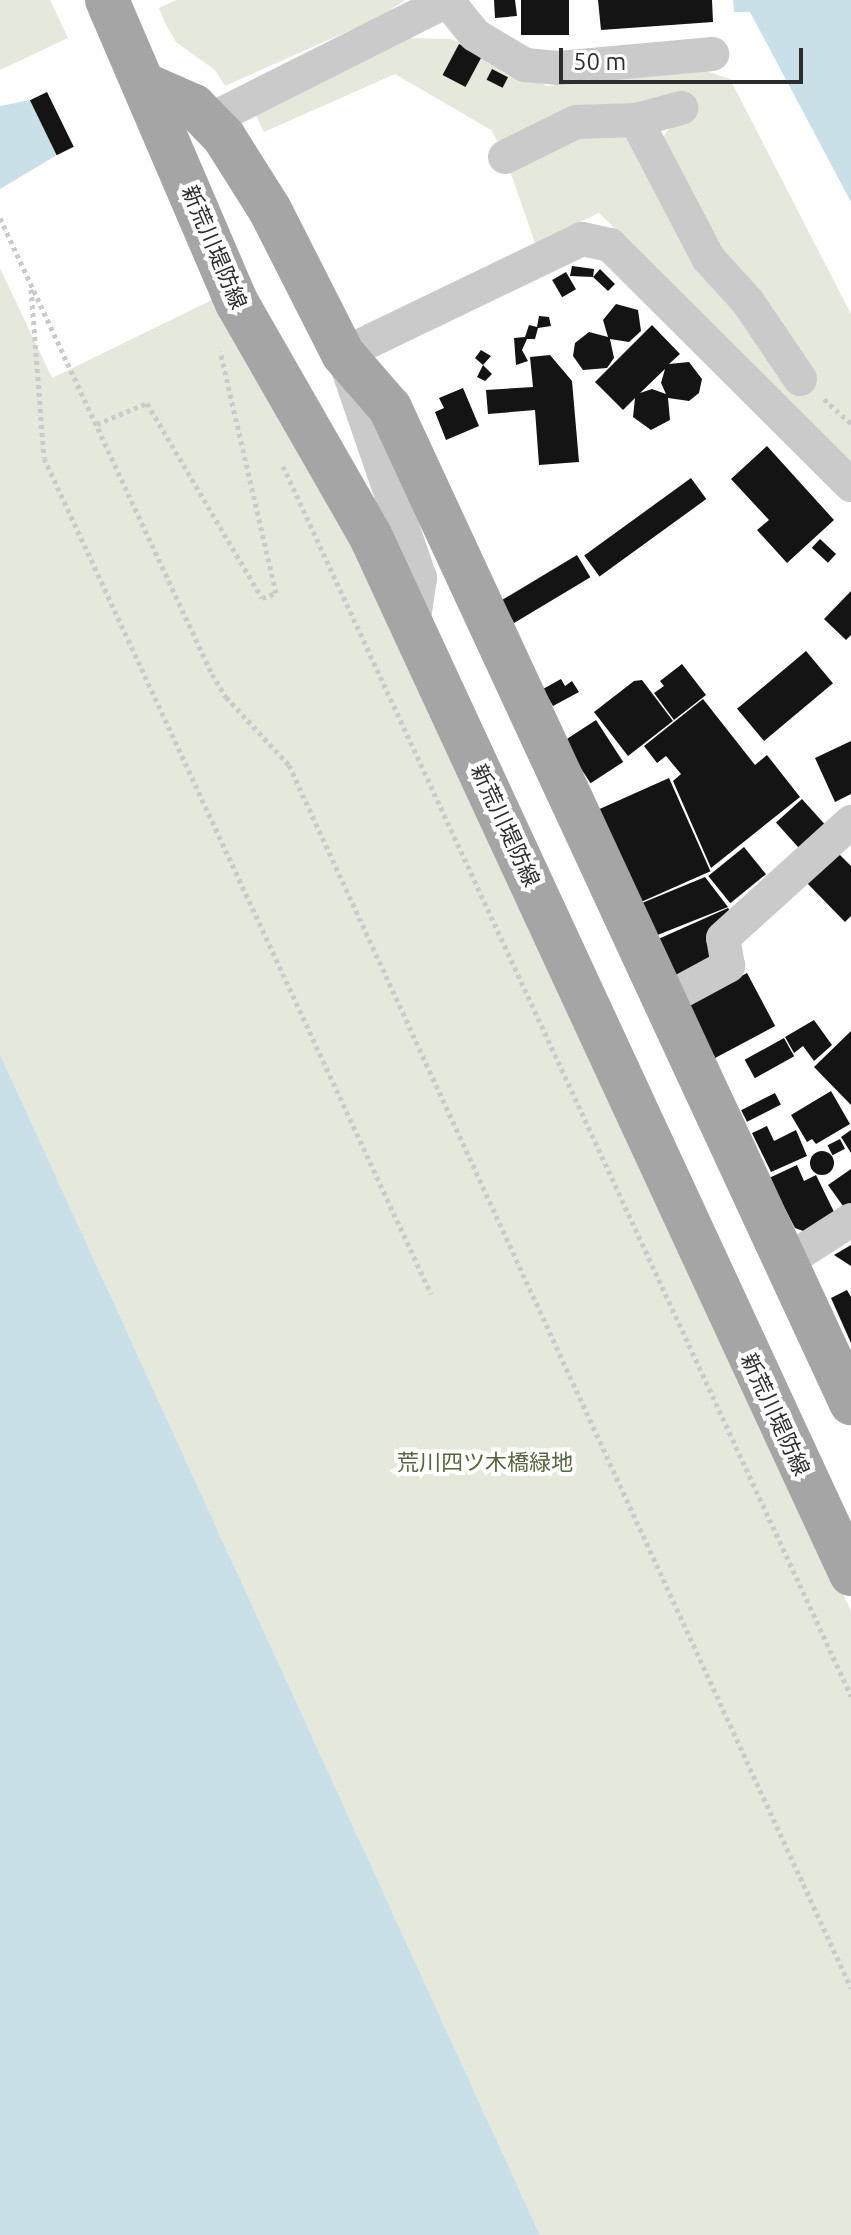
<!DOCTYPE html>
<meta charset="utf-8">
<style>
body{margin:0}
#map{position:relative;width:851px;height:2235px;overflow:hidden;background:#fff;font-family:Ubuntu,"Noto Sans JP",sans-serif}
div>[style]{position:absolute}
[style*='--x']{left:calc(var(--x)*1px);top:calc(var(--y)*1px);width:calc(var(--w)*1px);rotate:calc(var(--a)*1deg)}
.green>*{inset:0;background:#e5e9db}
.water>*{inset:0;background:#c9e0e8}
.building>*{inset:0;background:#141414;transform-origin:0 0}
.round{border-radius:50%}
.path>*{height:5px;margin-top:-2.5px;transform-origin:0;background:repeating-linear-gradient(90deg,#cacaca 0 4px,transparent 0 8px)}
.minor>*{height:34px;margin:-17px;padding:0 17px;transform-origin:17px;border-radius:17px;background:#cacaca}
.major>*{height:44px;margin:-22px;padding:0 22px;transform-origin:22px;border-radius:22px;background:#a5a5a5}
span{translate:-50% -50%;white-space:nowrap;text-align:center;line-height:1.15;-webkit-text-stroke:8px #fff;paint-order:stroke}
.street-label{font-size:22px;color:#2d2d2d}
.park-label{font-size:22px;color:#55653e}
.scale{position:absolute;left:559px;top:48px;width:244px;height:36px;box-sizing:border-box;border:4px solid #2d2d2d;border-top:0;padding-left:10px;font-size:24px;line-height:28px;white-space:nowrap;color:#2d2d2d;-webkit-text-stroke:6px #fff;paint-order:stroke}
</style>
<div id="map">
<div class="green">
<i style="clip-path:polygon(0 0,50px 0,68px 38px,0 70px)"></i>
<i style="clip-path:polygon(176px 0,405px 0,380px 17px,225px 86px,215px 70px,176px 42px,165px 23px,159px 8px)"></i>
<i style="clip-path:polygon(406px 38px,452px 39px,547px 86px,706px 71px,730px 79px,851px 314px,851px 464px,599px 213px,535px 243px,508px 165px,578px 131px,619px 128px,633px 140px,703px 266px,740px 305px,774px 367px,792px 348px,754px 292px,718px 255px,661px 151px,660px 142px,671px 125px,695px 117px,687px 100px,572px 115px,502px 150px,491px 130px,395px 74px,264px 132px,255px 114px)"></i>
<i style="clip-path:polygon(0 268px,52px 378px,216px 298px,347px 527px,851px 1611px,851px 2235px,540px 2235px,0 1054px)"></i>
</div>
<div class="water">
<i style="clip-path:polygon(733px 0,851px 0,851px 202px,750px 12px,734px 12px)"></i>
<i style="clip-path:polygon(30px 100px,57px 155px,0 189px,0 106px)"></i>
<i style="clip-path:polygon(0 1054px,540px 2235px,0 2235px)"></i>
</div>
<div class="building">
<i style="clip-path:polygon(494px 0,515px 0,517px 16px,495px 18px)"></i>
<i style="left:521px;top:0;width:48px;height:35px"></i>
<i style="clip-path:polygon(598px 0,712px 0,713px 22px,601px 30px)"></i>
<i style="left:459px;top:44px;width:26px;height:35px;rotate:28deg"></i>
<i style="left:492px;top:69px;width:18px;height:12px;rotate:27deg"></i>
<i style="left:47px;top:92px;width:61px;height:19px;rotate:64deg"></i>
<i style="clip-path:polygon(572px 266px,594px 269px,593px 277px,600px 269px,615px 284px,608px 291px,593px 277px,570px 276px)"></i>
<i style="left:566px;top:272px;width:20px;height:16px;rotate:60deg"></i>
<i style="clip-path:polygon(616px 304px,638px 310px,641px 331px,629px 342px,610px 339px,614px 358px,607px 368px,583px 370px,573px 356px,575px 343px,589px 332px,608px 337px,603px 320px)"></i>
<i style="clip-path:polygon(539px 316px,549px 317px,551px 326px,538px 328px,535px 339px,527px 339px,522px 350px,528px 361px,516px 365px,514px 338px,525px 337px,529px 325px,537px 327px)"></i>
<i style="clip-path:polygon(evenodd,652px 325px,680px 354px,669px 364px,689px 362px,702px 379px,699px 393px,689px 401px,668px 398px,670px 420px,651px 430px,633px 417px,635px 398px,623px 410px,595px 382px,652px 325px,665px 369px,661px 383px,666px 394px,652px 389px,640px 393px,665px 369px)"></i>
<i style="clip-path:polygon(481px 350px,491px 356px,483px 365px,492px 374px,485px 381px,477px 377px,483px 365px,475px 358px)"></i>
<i style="clip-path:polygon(550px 355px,572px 381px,579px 462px,539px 465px,535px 410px,488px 414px,486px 390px,533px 387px,530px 357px)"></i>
<i style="clip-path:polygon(463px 388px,479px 426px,446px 440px,435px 412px,444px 408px,439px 398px)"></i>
<i style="clip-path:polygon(767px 446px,834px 520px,787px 563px,757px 530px,769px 520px,731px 479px)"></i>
<i style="left:691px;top:478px;width:26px;height:132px;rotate:54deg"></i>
<i style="left:820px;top:539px;width:22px;height:12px;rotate:43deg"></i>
<i style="left:577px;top:555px;width:26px;height:89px;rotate:59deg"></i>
<i style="clip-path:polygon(851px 591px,851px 635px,846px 640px,824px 619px)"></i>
<i style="left:806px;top:651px;width:42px;height:90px;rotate:50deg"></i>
<i style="clip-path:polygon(682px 664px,706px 695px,674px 720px,654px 693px,664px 686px,660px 681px)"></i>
<i style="clip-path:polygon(561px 679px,565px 686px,572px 681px,579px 692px,553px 706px,543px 689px)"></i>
<i style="clip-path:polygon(642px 680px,673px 721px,628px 756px,594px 712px,634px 681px)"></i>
<i style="clip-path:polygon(703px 699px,755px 765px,767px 755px,800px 797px,711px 868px,673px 781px,681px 774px,666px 756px,657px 763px,644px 746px)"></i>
<i style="left:596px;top:720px;width:50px;height:39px;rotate:57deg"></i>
<i style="clip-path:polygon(851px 741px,851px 794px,835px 802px,815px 758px)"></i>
<i style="left:669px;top:778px;width:102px;height:76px;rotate:66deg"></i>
<i style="left:802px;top:799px;width:36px;height:35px;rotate:48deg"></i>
<i style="left:744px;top:847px;width:35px;height:46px;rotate:51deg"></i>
<i style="clip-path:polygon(838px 853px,851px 866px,851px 916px,845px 922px,807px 883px)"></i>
<i style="clip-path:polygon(705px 877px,728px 907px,655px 936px,642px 903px)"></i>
<i style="clip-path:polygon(728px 908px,734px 916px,717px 961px,677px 984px,656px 940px)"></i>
<i style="left:747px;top:973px;width:60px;height:68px;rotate:62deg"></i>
<i style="clip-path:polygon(814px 1020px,832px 1045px,814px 1061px,803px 1046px,794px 1053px,785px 1037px)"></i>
<i style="clip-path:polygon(851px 1031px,851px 1105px,814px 1067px)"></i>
<i style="left:784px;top:1038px;width:21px;height:45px;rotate:61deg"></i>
<i style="clip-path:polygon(831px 1091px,850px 1124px,816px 1144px,812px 1139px,807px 1142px,791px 1115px)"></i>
<i style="left:775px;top:1093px;width:13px;height:38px;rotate:63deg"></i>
<i style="clip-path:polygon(767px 1126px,774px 1141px,796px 1130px,807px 1156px,771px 1172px,752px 1133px)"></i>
<i style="clip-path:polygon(851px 1130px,851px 1153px,841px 1137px)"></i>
<i style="left:840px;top:1139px;width:11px;height:14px;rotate:63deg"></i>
<i class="round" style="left:810px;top:1151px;width:24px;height:24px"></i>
<i style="clip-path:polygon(797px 1165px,804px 1181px,816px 1175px,837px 1218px,806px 1232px,795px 1228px,769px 1178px)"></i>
<i style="clip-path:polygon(851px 1169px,851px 1211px,848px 1213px,828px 1185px)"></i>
<i style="clip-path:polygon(851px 1245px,851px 1266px,834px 1255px)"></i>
<i style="clip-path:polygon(847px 1290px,851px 1297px,851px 1343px,831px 1298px)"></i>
</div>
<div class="path">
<i style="--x:0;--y:218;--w:503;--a:65.07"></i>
<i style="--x:212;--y:674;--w:27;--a:59"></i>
<i style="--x:226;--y:697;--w:93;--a:47.2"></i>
<i style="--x:289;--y:765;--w:1346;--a:65.32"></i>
<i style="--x:31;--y:289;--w:169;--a:85.6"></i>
<i style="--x:44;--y:458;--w:921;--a:65.16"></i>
<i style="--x:824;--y:399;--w:36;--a:42"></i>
<i style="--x:97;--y:424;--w:54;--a:-22.8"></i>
<i style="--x:147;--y:403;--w:226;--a:59.5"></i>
<i style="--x:262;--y:598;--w:15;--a:-20"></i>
<i style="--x:276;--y:593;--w:248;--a:-103"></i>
<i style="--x:283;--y:466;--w:1355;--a:65.21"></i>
</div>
<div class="minor">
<i style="--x:447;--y:0;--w:45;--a:51.3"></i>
<i style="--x:475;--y:35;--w:58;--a:31"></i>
<i style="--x:525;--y:65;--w:34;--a:5"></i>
<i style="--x:559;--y:68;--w:154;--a:-5.2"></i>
<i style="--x:636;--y:120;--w:156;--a:62.4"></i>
<i style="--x:708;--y:258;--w:59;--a:47.7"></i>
<i style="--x:748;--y:302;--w:93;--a:56"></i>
<i style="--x:208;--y:121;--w:267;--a:-26.7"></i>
<i style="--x:505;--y:157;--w:79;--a:-26.2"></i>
<i style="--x:576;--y:122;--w:60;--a:-1.9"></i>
<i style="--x:636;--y:120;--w:47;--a:-14.9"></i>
<i style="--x:413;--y:625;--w:48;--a:-81.5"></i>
<i style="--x:420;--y:578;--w:237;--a:-109"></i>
<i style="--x:343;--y:354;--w:265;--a:-25.7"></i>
<i style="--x:582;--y:239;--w:29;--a:12"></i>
<i style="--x:610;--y:245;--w:340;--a:44.9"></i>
<i style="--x:665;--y:1000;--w:72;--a:-28.4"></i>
<i style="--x:728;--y:966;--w:28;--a:-100"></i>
<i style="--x:723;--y:938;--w:173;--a:-42.2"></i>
<i style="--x:787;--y:1261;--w:76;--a:-32.6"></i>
</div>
<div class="major">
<i style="--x:107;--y:0;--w:330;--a:66.8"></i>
<i style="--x:237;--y:303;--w:267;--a:60.2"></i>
<i style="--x:370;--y:535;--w:1145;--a:65.16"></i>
<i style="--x:146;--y:85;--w:52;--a:23.6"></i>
<i style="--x:194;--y:106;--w:43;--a:45.9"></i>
<i style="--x:224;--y:137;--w:86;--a:57.8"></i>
<i style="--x:270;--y:210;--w:161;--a:63.1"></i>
<i style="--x:343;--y:354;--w:72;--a:49"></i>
<i style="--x:390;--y:408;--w:1097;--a:65.14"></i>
</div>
<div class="street-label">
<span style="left:215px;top:247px;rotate:67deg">新荒川堤防線</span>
<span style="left:506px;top:825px;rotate:65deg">新荒川堤防線</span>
<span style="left:776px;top:1414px;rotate:65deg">新荒川堤防線</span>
</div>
<div class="park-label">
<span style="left:485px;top:1462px">荒川四ツ木橋緑地</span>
</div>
<div class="scale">50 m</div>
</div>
